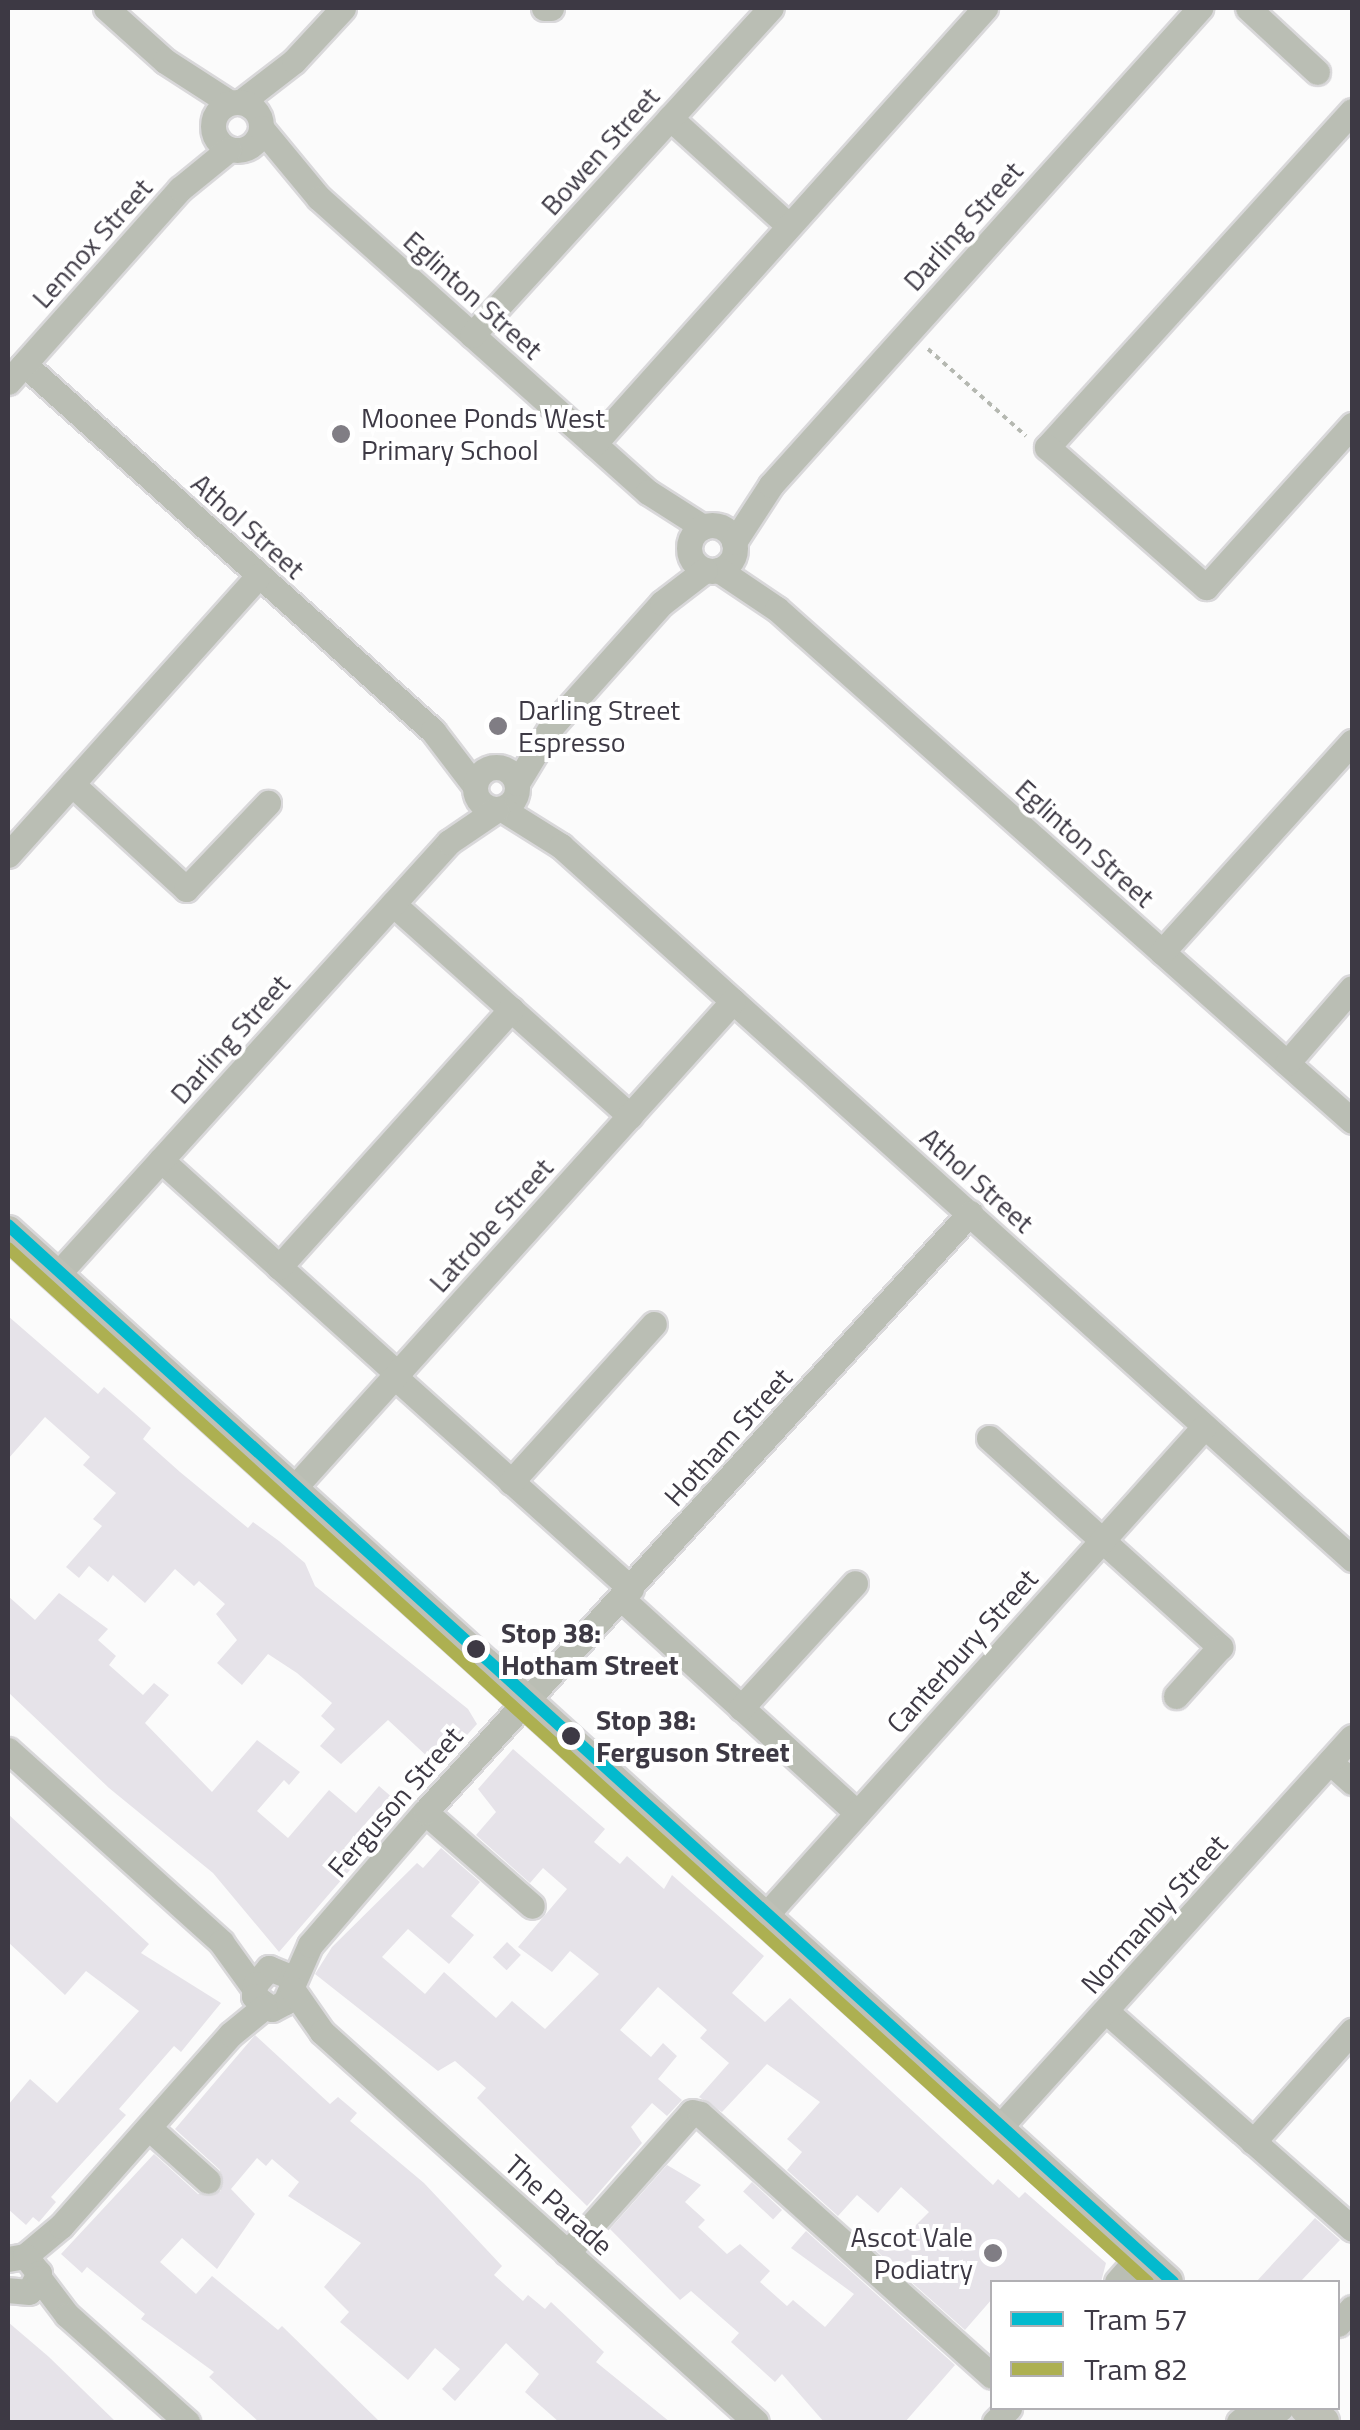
<!DOCTYPE html>
<style>
body{margin:0}
#map{position:relative;width:1360px;height:2430px;overflow:hidden;background:#fbfbfb;font-family:"Titillium Web",sans-serif}
div>[style]{position:absolute}
[style*='--x']{left:calc(var(--x)*1px);top:calc(var(--y)*1px);width:calc(var(--w)*1px);rotate:calc(var(--a)*1deg)}
.building>*{inset:0;background:#e6e3e9;transform-origin:0 0}
.path>*{height:4px;margin-top:-2px;transform-origin:0;background:repeating-linear-gradient(90deg,#b5b8b1 0 5px,transparent 0 10px)}
.roads{filter:drop-shadow(2px 0 #d9d8da) drop-shadow(-2px 0 #d9d8da) drop-shadow(0 2px #d9d8da) drop-shadow(0 -2px #d9d8da)}
.minor>*{height:25px;margin:-12.5px;padding:0 12.5px;transform-origin:12.5px;border-radius:12.5px;background:#babeb4}
.minor>.ring{margin:-12.5px;padding:0;box-sizing:content-box;background:none;border:25px solid #babeb4;border-radius:50%}
.major>*{height:32px;margin:-16px;padding:0 16px;transform-origin:16px;border-radius:16px;background:#bec0b6}
.tram-1>*{height:12px;margin:-6px;padding:0 6px;transform-origin:6px;border-radius:6px;background:#03bace}
.tram-2>*{height:12px;margin:-6px;padding:0 6px;transform-origin:6px;border-radius:6px;background:#adb051}
.dots>*{width:28px;height:28px;translate:-50% -50%;box-sizing:border-box;border:5px solid #fff;border-radius:50%}
span{translate:-50% -50%;white-space:nowrap;text-align:center;line-height:1.15;-webkit-text-stroke:8px #fff;paint-order:stroke}
.street-label{font-size:28px;color:#3d3944}
.poi-label{font-size:28px;color:#3d3944}
.left{translate:0 -50%;text-align:left}
.right{translate:-100% -50%;text-align:right}
.stop-label{font-size:28px;color:#3d3944;font-weight:700}
.frame{position:absolute;inset:0;border:10px solid #3d3944;pointer-events:none}
.legend{position:absolute;left:990px;top:2280px;width:350px;height:130px;box-sizing:border-box;background:#fff;border:2px solid #b1b0b4;margin:0;padding:12px 18px;list-style:none;font-size:30px;color:#3d3944}
.legend li{display:flex;align-items:center;gap:20px;height:50px}
.legend b{width:50px;border:2px solid #b1b0b4}
</style>
<div id="map">
<div class="building">
<i style="clip-path:polygon(8px 1316px,98px 1394px,104px 1387px,126px 1406px,151px 1428px,143px 1439px,180px 1472px,248px 1528px,253px 1522px,279px 1541px,305px 1563px,315px 1586px,468px 1709px,477px 1724px,457px 1746px,449px 1752px,441px 1745px,430px 1759px,388px 1720px,341px 1764px,320px 1746px,335px 1729px,321px 1716px,332px 1703px,297px 1673px,268px 1654px,242px 1685px,217px 1663px,237px 1640px,216px 1614px,225px 1604px,199px 1581px,194px 1586px,175px 1569px,145px 1603px,113px 1575px,108px 1582px,89px 1566px,79px 1578px,66px 1567px,102px 1526px,93px 1519px,116px 1493px,83px 1465px,90px 1457px,45px 1417px,8px 1459px)"></i>
<i style="clip-path:polygon(59px 1593px,108px 1629px,98px 1640px,116px 1656px,109px 1665px,143px 1695px,154px 1683px,169px 1695px,145px 1723px,212px 1792px,257px 1740px,300px 1772px,289px 1785px,284px 1780px,257px 1811px,288px 1838px,329px 1790px,356px 1813px,379px 1786px,394px 1799px,371px 1826px,377px 1832px,362px 1856px,279px 1952px,213px 1873px,109px 1788px,8px 1692px,8px 1596px,35px 1620px)"></i>
<i style="clip-path:polygon(513px 1749px,605px 1829px,594px 1842px,620px 1864px,627px 1856px,664px 1889px,672px 1875px,764px 1956px,732px 1993px,765px 2022px,790px 1998px,993px 2185px,998px 2179px,1019px 2198px,1025px 2192px,1106px 2263px,1101px 2282px,992px 2282px,992px 2299px,965px 2330px,862px 2238px,870px 2229px,893px 2248px,929px 2212px,901px 2187px,878px 2213px,857px 2195px,838px 2216px,787px 2170px,802px 2152px,787px 2139px,820px 2102px,767px 2064px,722px 2112px,699px 2097px,729px 2063px,700px 2038px,707px 2030px,658px 1987px,620px 2030px,651px 2057px,663px 2043px,677px 2056px,658px 2079px,682px 2100px,667px 2116px,652px 2103px,631px 2127px,642px 2143px,587px 2206px,477px 2098px,486px 2088px,455px 2061px,438px 2071px,315px 1974px,332px 1947px,417px 1863px,423px 1868px,441px 1848px,480px 1882px,451px 1916px,474px 1935px,449px 1964px,408px 1929px,382px 1957px,425px 1994px,444px 1972px,496px 2018px,512px 2001px,545px 2029px,599px 1974px,570px 1951px,552px 1972px,518px 1947px,567px 1889px,543px 1868px,530px 1883px,476px 1835px,496px 1812px,478px 1789px)"></i>
<i style="clip-path:polygon(8px 1814px,149px 1944px,141px 1953px,221px 2003px,181px 2052px,174px 2046px,119px 2109px,126px 2115px,51px 2197px,56px 2202px,39px 2222px,33px 2217px,26px 2225px,8px 2209px,8px 2105px,30px 2079px,57px 2103px,139px 2011px,86px 1971px,65px 1995px,8px 1942px)"></i>
<i style="left:507px;top:1942px;width:19px;height:21px;rotate:43deg"></i>
<i style="clip-path:polygon(255px 2035px,330px 2104px,338px 2097px,357px 2113px,350px 2121px,424px 2183px,502px 2266px,494px 2275px,523px 2301px,528px 2295px,545px 2309px,551px 2302px,604px 2352px,596px 2362px,670px 2422px,559px 2422px,525px 2392px,539px 2374px,506px 2343px,455px 2401px,442px 2389px,460px 2369px,435px 2348px,408px 2380px,340px 2322px,349px 2312px,324px 2287px,361px 2243px,288px 2196px,299px 2182px,272px 2159px,266px 2166px,257px 2158px,231px 2189px,255px 2214px,217px 2269px,182px 2238px,160px 2262px,196px 2294px,212px 2276px,278px 2330px,282px 2326px,380px 2422px,259px 2422px,209px 2377px,214px 2372px,141px 2319px,145px 2314px,87px 2267px,82px 2273px,61px 2254px,154px 2154px,198px 2194px,221px 2191px,220px 2170px,175px 2129px)"></i>
<i style="clip-path:polygon(667px 2165px,701px 2185px,685px 2202px,705px 2220px,698px 2227px,727px 2254px,740px 2244px,770px 2271px,760px 2282px,787px 2306px,793px 2300px,825px 2327px,854px 2294px,791px 2248px,806px 2231px,955px 2365px,905px 2422px,824px 2422px,782px 2374px,775px 2382px,731px 2342px,739px 2333px,691px 2291px,680px 2300px,610px 2229px)"></i>
<i style="left:752px;top:2182px;width:41px;height:13px;rotate:43deg"></i>
<i style="clip-path:polygon(1315px 2218px,1340px 2240px,1300px 2282px,1256px 2282px)"></i>
<i style="clip-path:polygon(8px 2322px,49px 2357px,116px 2422px,8px 2422px)"></i>
</div>
<div class="path">
<i style="--x:928;--y:349;--w:131;--a:41.6"></i>
</div>
<div class="roads">
<div class="minor">
<i style="--x:106;--y:8;--w:79;--a:41.9"></i>
<i style="--x:165;--y:61;--w:77;--a:32.9"></i>
<i style="--x:544;--y:8;--w:7;--a:0"></i>
<i style="--x:1248;--y:8;--w:94;--a:42.8"></i>
<i style="--x:241;--y:102;--w:67;--a:-37.7"></i>
<i style="--x:294;--y:61;--w:72;--a:-47.2"></i>
<i class="ring" style="left:213px;top:102px;width:23px;height:23px"></i>
<i style="--x:1352;--y:111;--w:454;--a:132.2"></i>
<i style="--x:1047;--y:447;--w:212;--a:41.4"></i>
<i style="--x:1206;--y:587;--w:218;--a:-48"></i>
<i style="--x:670;--y:118;--w:159;--a:42.2"></i>
<i style="--x:261;--y:128;--w:91;--a:50.4"></i>
<i style="--x:319;--y:198;--w:441;--a:41.8"></i>
<i style="--x:648;--y:492;--w:65;--a:32.5"></i>
<i style="--x:472;--y:335;--w:443;--a:-47.6"></i>
<i style="--x:24;--y:364;--w:550;--a:41.9"></i>
<i style="--x:433;--y:731;--w:69;--a:52.6"></i>
<i style="--x:8;--y:382;--w:259;--a:-48.3"></i>
<i style="--x:180;--y:189;--w:63;--a:-39.2"></i>
<i style="--x:594;--y:444;--w:586;--a:-48.11"></i>
<i class="ring" style="left:689px;top:525px;width:21px;height:21px"></i>
<i style="--x:734;--y:542;--w:68;--a:-57"></i>
<i style="--x:771;--y:485;--w:642;--a:-48.03"></i>
<i style="--x:719;--y:570;--w:70;--a:33.9"></i>
<i style="--x:777;--y:609;--w:770;--a:41.68"></i>
<i class="ring" style="left:475px;top:767px;width:17px;height:17px"></i>
<i style="--x:517;--y:783;--w:66;--a:-58.7"></i>
<i style="--x:551;--y:727;--w:166;--a:-48.2"></i>
<i style="--x:662;--y:603;--w:54;--a:-37.5"></i>
<i style="--x:72;--y:784;--w:155;--a:42.6"></i>
<i style="--x:186;--y:889;--w:119;--a:-46.4"></i>
<i style="--x:502;--y:809;--w:70;--a:32.1"></i>
<i style="--x:561;--y:846;--w:1065;--a:42.03"></i>
<i style="--x:8;--y:855;--w:375;--a:-48.1"></i>
<i style="--x:393;--y:904;--w:318;--a:41.8"></i>
<i style="--x:1162;--y:952;--w:283;--a:-47.9"></i>
<i style="--x:1287;--y:1063;--w:99;--a:-49.1"></i>
<i style="--x:161;--y:1160;--w:319;--a:42.1"></i>
<i style="--x:279;--y:1267;--w:347;--a:-48"></i>
<i style="--x:56;--y:1276;--w:585;--a:-47.84"></i>
<i style="--x:449;--y:842;--w:57;--a:-34.2"></i>
<i style="--x:395;--y:1377;--w:317;--a:41.9"></i>
<i style="--x:989;--y:1438;--w:312;--a:42.1"></i>
<i style="--x:1220;--y:1647;--w:66;--a:131.9"></i>
<i style="--x:511;--y:1482;--w:213;--a:-47.9"></i>
<i style="--x:293;--y:1489;--w:657;--a:-47.96"></i>
<i style="--x:622;--y:1599;--w:318;--a:42.3"></i>
<i style="--x:741;--y:1708;--w:169;--a:-47.6"></i>
<i style="--x:8;--y:1750;--w:287;--a:42"></i>
<i style="--x:221;--y:1942;--w:57;--a:54.3"></i>
<i style="--x:1330;--y:1762;--w:30;--a:42"></i>
<i style="--x:425;--y:1812;--w:142;--a:41.3"></i>
<i style="--x:765;--y:1916;--w:657;--a:-48.08"></i>
<i style="--x:291;--y:1977;--w:24;--a:-158"></i>
<i style="--x:269;--y:1968;--w:21;--a:131"></i>
<i style="--x:255;--y:1984;--w:12;--a:95"></i>
<i style="--x:254;--y:1996;--w:22;--a:36"></i>
<i style="--x:272;--y:2009;--w:15;--a:-28"></i>
<i style="--x:285;--y:2002;--w:62;--a:-66.3"></i>
<i style="--x:310;--y:1945;--w:176;--a:-49.2"></i>
<i style="--x:425;--y:1812;--w:810;--a:-47.7"></i>
<i style="--x:292;--y:1989;--w:52;--a:55.1"></i>
<i style="--x:322;--y:2032;--w:583;--a:41.94"></i>
<i style="--x:1107;--y:2012;--w:327;--a:41.5"></i>
<i style="--x:149;--y:2128;--w:79;--a:41.9"></i>
<i style="--x:998;--y:2129;--w:528;--a:-47.92"></i>
<i style="--x:1253;--y:2142;--w:149;--a:-48.3"></i>
<i style="--x:567;--y:2253;--w:188;--a:-48.4"></i>
<i style="--x:692;--y:2112;--w:8;--a:14"></i>
<i style="--x:700;--y:2114;--w:392;--a:41.9"></i>
<i style="--x:25;--y:2256;--w:47;--a:-39.8"></i>
<i style="--x:61;--y:2226;--w:256;--a:-48.5"></i>
<i style="--x:231;--y:2034;--w:43;--a:-39.3"></i>
<i style="--x:8;--y:2259;--w:17;--a:-10"></i>
<i style="--x:25;--y:2256;--w:22;--a:51"></i>
<i style="--x:39;--y:2273;--w:21;--a:118"></i>
<i style="--x:29;--y:2292;--w:21;--a:-175"></i>
<i style="--x:39;--y:2278;--w:46;--a:52.9"></i>
<i style="--x:67;--y:2315;--w:161;--a:41.7"></i>
<i style="--x:1117;--y:2282;--w:33;--a:-49"></i>
<i style="--x:1338;--y:2324;--w:21;--a:-49"></i>
<i style="--x:995;--y:2422;--w:20;--a:-45"></i>
<i style="--x:1239;--y:2422;--w:22;--a:-39"></i>
<i style="--x:1263;--y:2422;--w:23;--a:-38"></i>
</div>
<div class="major">
<i style="--x:8;--y:1232;--w:1564;--a:42.18"></i>
<i style="--x:1306;--y:2408;--w:22;--a:39"></i>
</div>
</div>
<div class="tram-1">
<i style="--x:8;--y:1225;--w:1573;--a:42.22"></i>
</div>
<div class="tram-2">
<i style="--x:8;--y:1248;--w:1539;--a:42.21"></i>
</div>
<div class="dots">
<i style="left:341px;top:434px;background:#807d84"></i>
<i style="left:498px;top:726px;background:#807d84"></i>
<i style="left:476px;top:1649px;background:#3d3944"></i>
<i style="left:571px;top:1736px;background:#3d3944"></i>
<i style="left:993px;top:2253px;background:#807d84"></i>
</div>
<div class="street-label">
<span style="left:600px;top:151px;rotate:-48deg">Bowen Street</span>
<span style="left:963px;top:226px;rotate:-48deg">Darling Street</span>
<span style="left:92px;top:243px;rotate:-48deg">Lennox Street</span>
<span style="left:473px;top:295px;rotate:42deg">Eglinton Street</span>
<span style="left:248px;top:526px;rotate:42deg">Athol Street</span>
<span style="left:1085px;top:843px;rotate:42deg">Eglinton Street</span>
<span style="left:230px;top:1039px;rotate:-48deg">Darling Street</span>
<span style="left:977px;top:1180px;rotate:42deg">Athol Street</span>
<span style="left:491px;top:1225px;rotate:-48deg">Latrobe Street</span>
<span style="left:728px;top:1437px;rotate:-48deg">Hotham Street</span>
<span style="left:962px;top:1651px;rotate:-48deg">Canterbury Street</span>
<span style="left:395px;top:1802px;rotate:-49deg">Ferguson Street</span>
<span style="left:1154px;top:1914px;rotate:-48deg">Normanby Street</span>
<span style="left:559px;top:2205px;rotate:42deg">The Parade</span>
</div>
<div class="poi-label">
<span class="left" style="left:361px;top:434px">Moonee Ponds West<br>Primary School</span>
<span class="left" style="left:518px;top:726px">Darling Street<br>Espresso</span>
<span class="right" style="left:973px;top:2253px">Ascot Vale<br>Podiatry</span>
</div>
<div class="stop-label">
<span class="left" style="left:501px;top:1649px">Stop 38:<br>Hotham Street</span>
<span class="left" style="left:596px;top:1736px">Stop 38:<br>Ferguson Street</span>
</div>
<div class="frame"></div>
<ul class="legend">
<li><b style="height:12px;background:#03bace"></b>Tram 57</li>
<li><b style="height:12px;background:#adb051"></b>Tram 82</li>
</ul>
</div>
